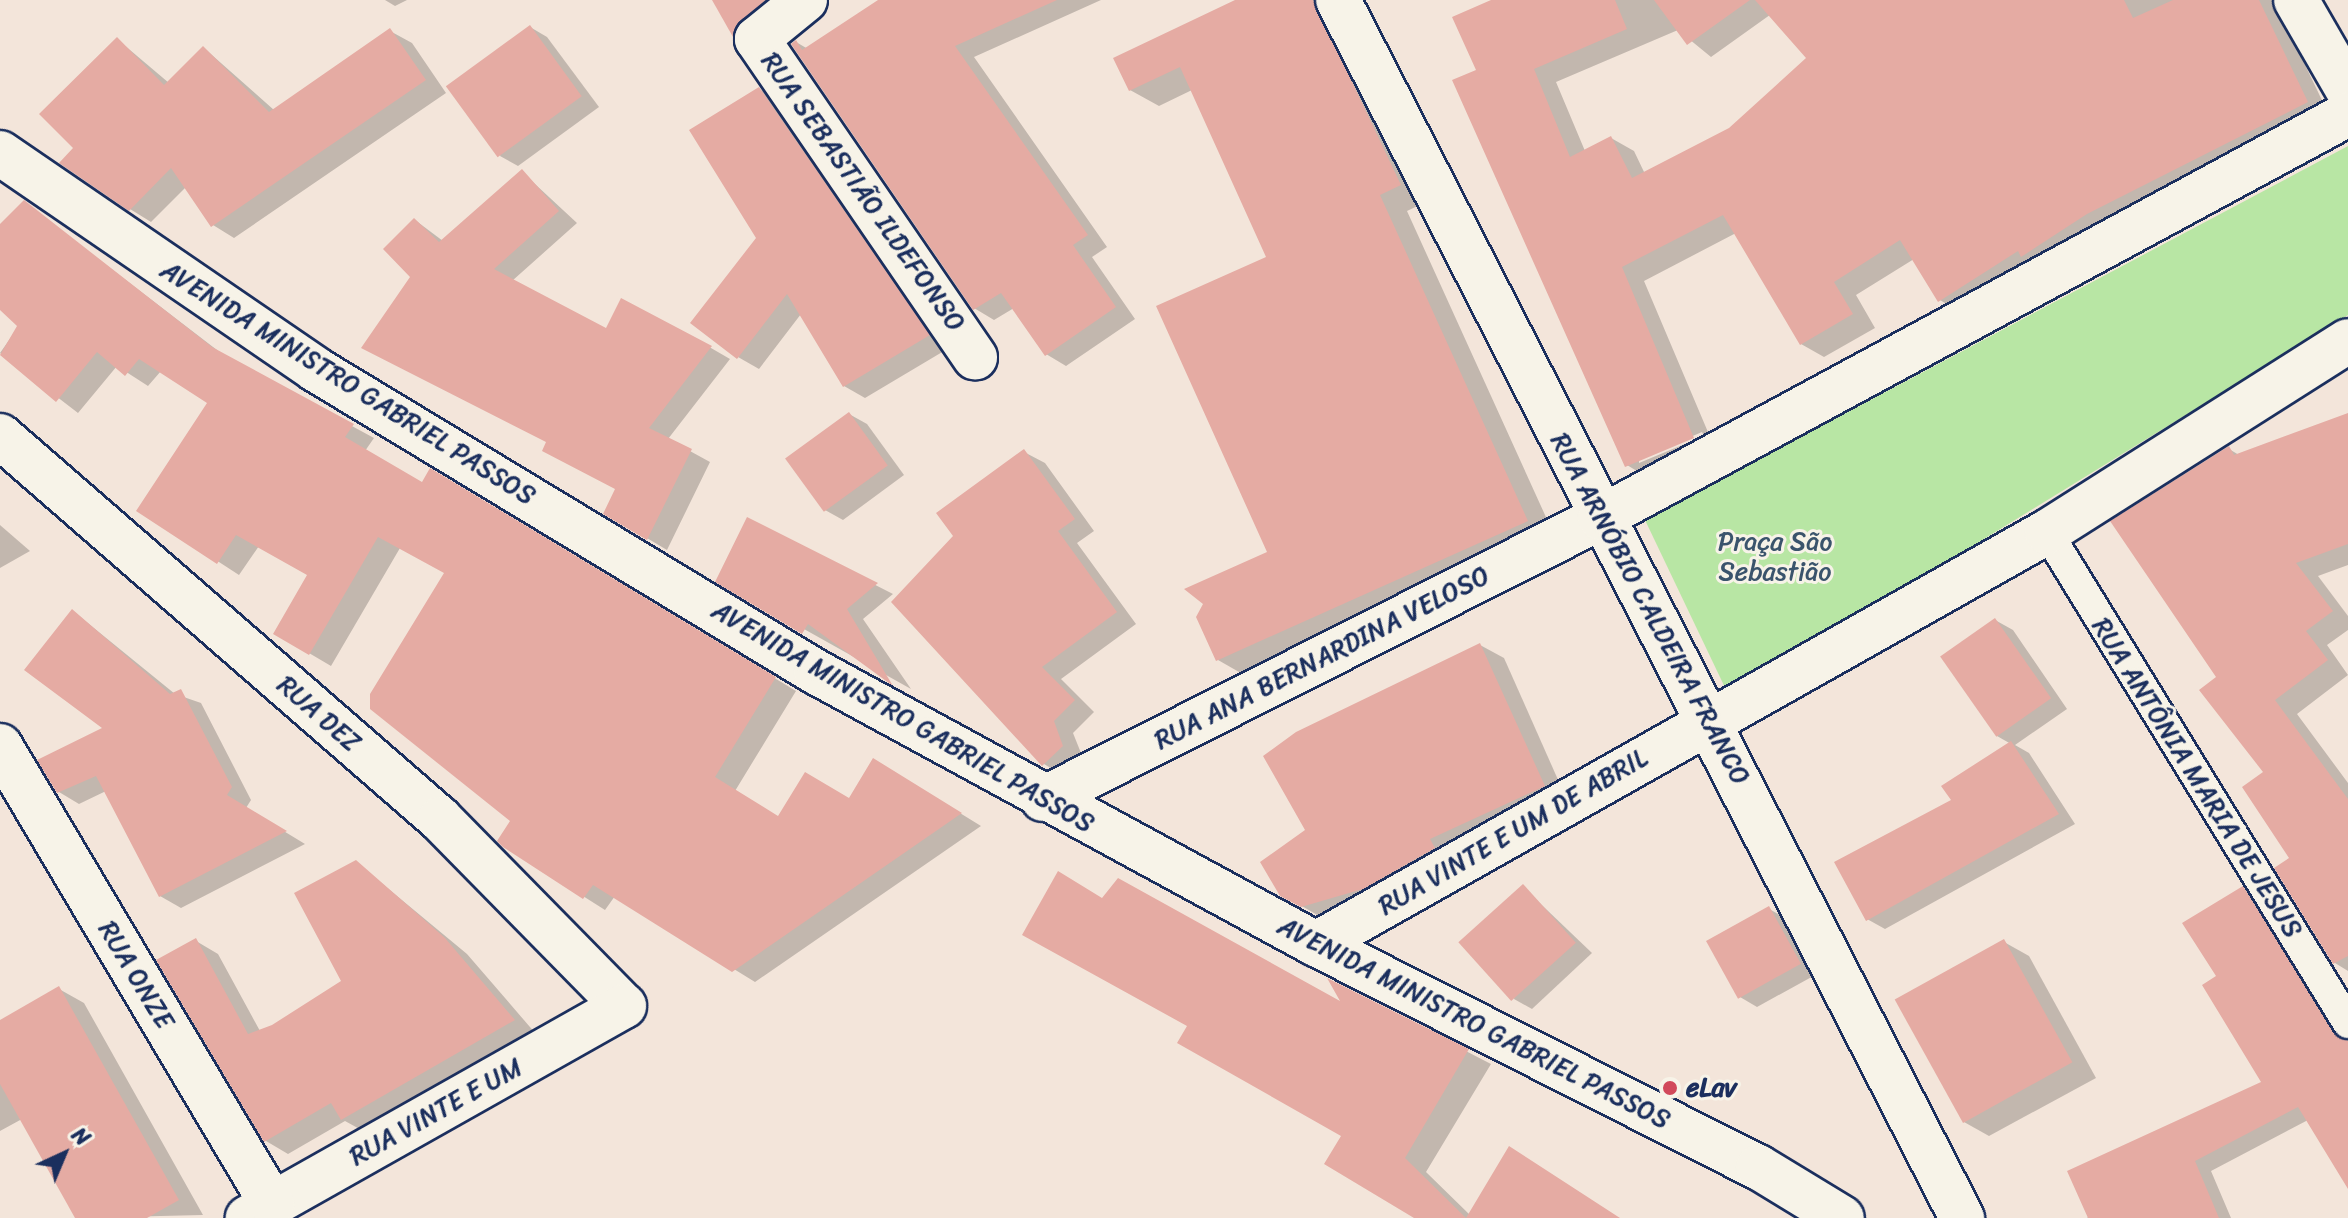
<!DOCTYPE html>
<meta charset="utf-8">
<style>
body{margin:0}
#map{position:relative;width:2348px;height:1218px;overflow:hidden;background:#f3e5da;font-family:Sriracha,sans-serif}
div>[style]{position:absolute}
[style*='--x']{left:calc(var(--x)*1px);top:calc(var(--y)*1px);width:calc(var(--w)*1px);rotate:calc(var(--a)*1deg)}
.green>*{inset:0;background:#b8e6a4}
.shadow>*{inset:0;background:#0003}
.building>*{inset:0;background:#e5aba3;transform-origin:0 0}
.roads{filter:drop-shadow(2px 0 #1b2f5e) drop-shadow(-2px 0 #1b2f5e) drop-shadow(0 2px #1b2f5e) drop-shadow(0 -2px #1b2f5e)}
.lane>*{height:30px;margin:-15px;padding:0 15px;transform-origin:15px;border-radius:15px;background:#f7f3e8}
.street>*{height:44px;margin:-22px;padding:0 22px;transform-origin:22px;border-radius:22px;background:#f7f3e8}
.secondary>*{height:44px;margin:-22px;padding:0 22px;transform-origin:22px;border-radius:22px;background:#f7f3e8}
.dots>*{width:22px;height:22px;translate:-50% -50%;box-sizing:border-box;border:4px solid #f7f3e8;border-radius:50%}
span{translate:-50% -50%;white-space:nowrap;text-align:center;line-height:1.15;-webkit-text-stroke:6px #f7f3e8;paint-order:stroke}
.street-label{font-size:26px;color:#1b2f5e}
.park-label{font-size:26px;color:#3a546c}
.poi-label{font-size:26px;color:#1b2f5e;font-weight:700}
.left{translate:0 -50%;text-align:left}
.north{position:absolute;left:24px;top:1114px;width:80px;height:80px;-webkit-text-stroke:6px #f7f3e8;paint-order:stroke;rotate:44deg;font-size:22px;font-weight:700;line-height:32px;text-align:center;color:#1b2f5e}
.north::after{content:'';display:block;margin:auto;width:28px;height:36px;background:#1b2f5e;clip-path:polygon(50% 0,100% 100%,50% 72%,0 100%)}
</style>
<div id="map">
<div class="green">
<i style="clip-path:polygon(2348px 146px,2348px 315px,1729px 696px,1645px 520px)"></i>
</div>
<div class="shadow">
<i style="clip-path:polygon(385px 0,407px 0,395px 6px)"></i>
<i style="clip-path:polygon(714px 0,784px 0,751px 45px,734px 35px)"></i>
<i style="clip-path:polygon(881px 0,1101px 0,974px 57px,1107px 247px,1092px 257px,1135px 319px,1066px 366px,1046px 354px,1014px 308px,994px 320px,974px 308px,796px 42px,808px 49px)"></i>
<i style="clip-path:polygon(1240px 0,1333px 0,1428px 201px,1407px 211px,1555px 537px,1246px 676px,1218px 660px,1269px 553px,1268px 258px,1192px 90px,1159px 106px,1130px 90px)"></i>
<i style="clip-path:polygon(evenodd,1496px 0,1791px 0,1711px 57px,1678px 30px,1556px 82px,1585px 151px,1611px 138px,1634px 151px,1645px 174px,1730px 130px,1809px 58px,1803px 0,2274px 0,2329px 115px,1963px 314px,1940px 300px,1914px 259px,1856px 295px,1875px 328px,1824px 357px,1801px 344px,1736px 233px,1644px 281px,1716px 451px,1650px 479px,1627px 465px,1478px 71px,1496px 0,1702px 432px,1704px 436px,1639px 463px,1639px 459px,1702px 432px)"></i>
<i style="clip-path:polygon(530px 27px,547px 37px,599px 107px,518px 166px,500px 156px)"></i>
<i style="clip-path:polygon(390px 31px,412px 43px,446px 93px,234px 238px,213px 225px,186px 187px,151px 222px,130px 209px,76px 148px,117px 39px,169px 83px,204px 48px,274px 110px)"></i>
<i style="clip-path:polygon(759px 89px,780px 101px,949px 348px,865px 398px,844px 386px,801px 314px,759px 369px,738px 357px,759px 238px)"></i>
<i style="clip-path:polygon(522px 172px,577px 223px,512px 281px,607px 331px,711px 348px,730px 359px,668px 439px,710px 462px,667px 550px,605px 513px,617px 489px,549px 442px,413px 276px,415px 220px,443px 241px)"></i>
<i style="clip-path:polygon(24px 202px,230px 360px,374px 438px,365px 451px,423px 485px,451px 482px,796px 691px,735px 791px,779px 818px,850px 800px,895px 773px,981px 826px,755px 982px,615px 896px,605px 910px,504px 846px,513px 821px,447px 573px,400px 548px,331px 666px,275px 633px,309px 575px,259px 546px,239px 575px,139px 510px,210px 403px,161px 371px,148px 386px,117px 366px,78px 413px,0 353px,19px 326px,0 307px,0 227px)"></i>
<i style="clip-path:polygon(849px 414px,867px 424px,904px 475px,843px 520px,825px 510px)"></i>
<i style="clip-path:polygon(2348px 415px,2348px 565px,2318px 576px,2348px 616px,2348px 630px,2327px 645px,2348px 675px,2297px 714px,2348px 783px,2348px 971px,2335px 963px,2266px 772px,2219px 678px,2229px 449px,2239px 455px)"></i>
<i style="clip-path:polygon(1024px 452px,1045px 463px,1094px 531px,1077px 543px,1136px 624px,1061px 679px,1094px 712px,1073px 733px,1083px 758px,1064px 776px,1044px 764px,955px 536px)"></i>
<i style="clip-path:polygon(748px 520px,893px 594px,863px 619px,911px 689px,718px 581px)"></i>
<i style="clip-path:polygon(0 525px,30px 551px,0 568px)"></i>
<i style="clip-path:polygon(73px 611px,175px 694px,201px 703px,251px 800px,246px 808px,305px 844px,181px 908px,160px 896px,106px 791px,79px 804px,59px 792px,105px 728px)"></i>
<i style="clip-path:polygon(1995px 620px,2013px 630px,2067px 709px,2015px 745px,2029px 753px,2075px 824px,1885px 929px,1867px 919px,1953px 801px,2011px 744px,1997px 736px)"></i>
<i style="clip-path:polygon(1480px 645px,1504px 658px,1567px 800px,1326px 920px,1281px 894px)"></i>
<i style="clip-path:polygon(356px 862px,467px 954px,536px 1034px,365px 1132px,345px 1121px,288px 1154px,266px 1141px,196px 941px,218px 954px,260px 1031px,272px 1027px,344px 982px)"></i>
<i style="clip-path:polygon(1523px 887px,1592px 953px,1532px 1009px,1514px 999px)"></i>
<i style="clip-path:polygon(2243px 889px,2260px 899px,2348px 1042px,2348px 1185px,2308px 1120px,2211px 1171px,2231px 1218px,2087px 1218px,2264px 1082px,2219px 977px)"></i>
<i style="clip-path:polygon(1103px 900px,1346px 1006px,1332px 982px,1491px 1064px,1426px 1172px,1470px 1215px,1619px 1218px,1418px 1218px,1343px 1135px,1189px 1026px)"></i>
<i style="clip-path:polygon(1769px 909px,1787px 919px,1817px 974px,1757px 1007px,1740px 997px)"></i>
<i style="clip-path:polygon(2004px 942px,2029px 956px,2096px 1078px,1989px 1136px,1964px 1122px)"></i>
<i style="clip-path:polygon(59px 989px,84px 1003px,203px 1215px,77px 1218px,22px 1119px,0 1131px,0 1022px)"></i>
</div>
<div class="building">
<i style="clip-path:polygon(712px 0,765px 0,733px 37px)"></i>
<i style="clip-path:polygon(878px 0,1057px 0,955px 46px,1088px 235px,1073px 245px,1116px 307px,1045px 356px,1001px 293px,973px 310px,791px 44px,796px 40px,802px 50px)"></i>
<i style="clip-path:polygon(1235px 0,1313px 0,1401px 185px,1380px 195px,1528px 521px,1216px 661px,1196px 617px,1203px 604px,1184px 589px,1267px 552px,1156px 306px,1266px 257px,1180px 67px,1129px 91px,1113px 58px)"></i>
<i style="clip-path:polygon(1491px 0,1615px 0,1627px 29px,1534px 69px,1570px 157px,1611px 136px,1632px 178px,1729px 128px,1806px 58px,1755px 0,2124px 0,2133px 18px,2173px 0,2259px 0,2308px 102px,2087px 214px,2021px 257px,2018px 251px,1938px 302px,1900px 240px,1834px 282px,1853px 314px,1800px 345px,1723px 215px,1622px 267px,1694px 438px,1625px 467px,1452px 80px,1476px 70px,1452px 17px)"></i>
<i style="clip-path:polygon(1654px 0,1750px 0,1687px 45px)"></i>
<i style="left:530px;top:25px;width:88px;height:104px;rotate:54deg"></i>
<i style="clip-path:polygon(390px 28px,426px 80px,211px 227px,171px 168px,129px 211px,59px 163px,73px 148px,39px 114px,117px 37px,164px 85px,203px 46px,269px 112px)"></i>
<i style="clip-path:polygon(759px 87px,930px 335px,843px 387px,787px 294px,737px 359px,690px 323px,756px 238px,689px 130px)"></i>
<i style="clip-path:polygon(522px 169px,559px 211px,494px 269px,606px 328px,621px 298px,712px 346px,649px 428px,692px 449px,647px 540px,603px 514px,615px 489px,542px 451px,546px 442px,361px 348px,410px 277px,383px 249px,414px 218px,439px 242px)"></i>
<i style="clip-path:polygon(24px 200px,212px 347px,354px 424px,345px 437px,422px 482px,430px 468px,776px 677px,715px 777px,778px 816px,805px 772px,849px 798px,873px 758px,962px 813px,732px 972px,593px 885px,583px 899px,503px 847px,497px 841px,510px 821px,370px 709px,370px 694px,444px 573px,378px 537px,309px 655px,273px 634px,307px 575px,236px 535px,217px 564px,136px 511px,207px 403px,139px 359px,125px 376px,97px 352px,56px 402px,0 355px,17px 326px,0 310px,0 224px)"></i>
<i style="left:849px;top:412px;width:66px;height:79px;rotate:54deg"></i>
<i style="clip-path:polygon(2348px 413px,2348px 544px,2296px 563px,2333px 611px,2306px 631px,2328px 660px,2275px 700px,2348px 799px,2348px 956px,2333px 964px,2274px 868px,2289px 858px,2242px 787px,2263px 772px,2199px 690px,2216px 677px,2110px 521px,2229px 446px,2234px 455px)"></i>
<i style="clip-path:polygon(1024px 449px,1075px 519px,1058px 531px,1117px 612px,1042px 667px,1075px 700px,1054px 721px,1063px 746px,1042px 766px,891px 602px,953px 536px,936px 513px)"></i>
<i style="clip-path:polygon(747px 517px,878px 583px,847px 609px,893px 686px,808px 624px,802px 634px,715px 582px)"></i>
<i style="clip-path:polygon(72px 609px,170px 694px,181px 689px,232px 787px,227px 795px,287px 831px,159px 897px,96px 776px,57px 793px,37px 760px,102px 728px,24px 670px)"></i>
<i style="left:1995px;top:618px;width:98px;height:67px;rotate:55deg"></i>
<i style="clip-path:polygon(1480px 643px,1545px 786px,1430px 839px,1435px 848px,1363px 889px,1301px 907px,1280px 896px,1260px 862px,1305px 830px,1263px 756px,1296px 732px)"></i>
<i style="clip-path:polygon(2011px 741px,2059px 814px,1866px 921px,1834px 862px,1951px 800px,1941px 786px)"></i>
<i style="clip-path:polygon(356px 860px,445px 938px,515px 1020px,341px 1120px,331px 1103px,264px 1142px,156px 960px,196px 938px,248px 1034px,272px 1025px,341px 981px,294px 893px)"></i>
<i style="clip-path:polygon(1058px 871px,1102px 898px,1118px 878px,1340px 1001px,1327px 978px,1469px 1049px,1405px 1158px,1466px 1218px,1509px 1146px,1620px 1218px,1414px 1218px,1324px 1164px,1341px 1136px,1177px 1043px,1187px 1026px,1022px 935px)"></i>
<i style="left:1523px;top:884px;width:79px;height:87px;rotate:48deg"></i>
<i style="clip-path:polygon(2243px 886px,2333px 1032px,2348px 1041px,2348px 1189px,2298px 1107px,2195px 1161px,2219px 1218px,2088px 1218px,2067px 1171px,2261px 1082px,2202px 985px,2216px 976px,2182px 923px)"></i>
<i style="left:1769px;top:906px;width:66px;height:72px;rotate:61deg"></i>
<i style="left:2004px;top:939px;width:141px;height:125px;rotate:61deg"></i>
<i style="clip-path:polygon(59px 986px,179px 1200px,147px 1218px,75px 1218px,0 1084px,0 1020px)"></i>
</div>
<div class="roads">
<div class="lane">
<i style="--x:2047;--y:532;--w:576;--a:58.49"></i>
</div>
<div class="street">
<i style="--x:805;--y:0;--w:62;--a:140.9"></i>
<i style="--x:757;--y:39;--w:386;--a:55.6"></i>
<i style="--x:1338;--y:0;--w:1369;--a:62.87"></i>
<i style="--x:2296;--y:0;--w:104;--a:60"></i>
<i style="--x:0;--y:436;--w:583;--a:41.04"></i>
<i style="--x:440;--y:819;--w:262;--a:45.5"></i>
<i style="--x:624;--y:1006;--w:432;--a:150.6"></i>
<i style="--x:0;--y:746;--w:533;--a:59.29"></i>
<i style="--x:1043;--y:799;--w:624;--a:-26.77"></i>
<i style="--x:1600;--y:518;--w:850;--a:-28.37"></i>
<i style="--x:1316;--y:944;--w:839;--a:-29.41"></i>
<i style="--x:2047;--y:532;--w:356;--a:-32.4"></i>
</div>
<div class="secondary">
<i style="--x:0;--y:153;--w:382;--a:34.4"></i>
<i style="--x:315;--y:369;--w:585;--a:31.17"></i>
<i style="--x:816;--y:672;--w:569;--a:28.55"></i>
<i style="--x:1316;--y:944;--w:495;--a:26.8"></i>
<i style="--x:1758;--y:1167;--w:98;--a:31.3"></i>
</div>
</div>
<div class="dots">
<i style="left:1670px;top:1088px;background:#d1495b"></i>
</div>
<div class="street-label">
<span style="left:863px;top:192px;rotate:55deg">RUA SEBASTIÃO ILDEFONSO</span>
<span style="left:348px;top:383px;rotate:32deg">AVENIDA MINISTRO GABRIEL PASSOS</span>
<span style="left:1650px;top:609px;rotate:62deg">RUA ARNÓBIO CALDEIRA FRANCO</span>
<span style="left:1322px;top:658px;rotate:-27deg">RUA ANA BERNARDINA VELOSO</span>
<span style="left:319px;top:714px;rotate:41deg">RUA DEZ</span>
<span style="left:903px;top:717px;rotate:30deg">AVENIDA MINISTRO GABRIEL PASSOS</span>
<span style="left:2197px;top:778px;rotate:58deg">RUA ANTÔNIA MARIA DE JESUS</span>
<span style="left:1513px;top:832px;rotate:-30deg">RUA VINTE E UM DE ABRIL</span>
<span style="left:136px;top:975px;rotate:59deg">RUA ONZE</span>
<span style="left:1474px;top:1023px;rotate:27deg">AVENIDA MINISTRO GABRIEL PASSOS</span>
<span style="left:436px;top:1112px;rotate:-29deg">RUA VINTE E UM</span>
</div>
<div class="park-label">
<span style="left:1775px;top:557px">Praça São<br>Sebastião</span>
</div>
<div class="poi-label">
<span class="left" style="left:1686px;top:1088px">eLav</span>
</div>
<div class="north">N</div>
</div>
